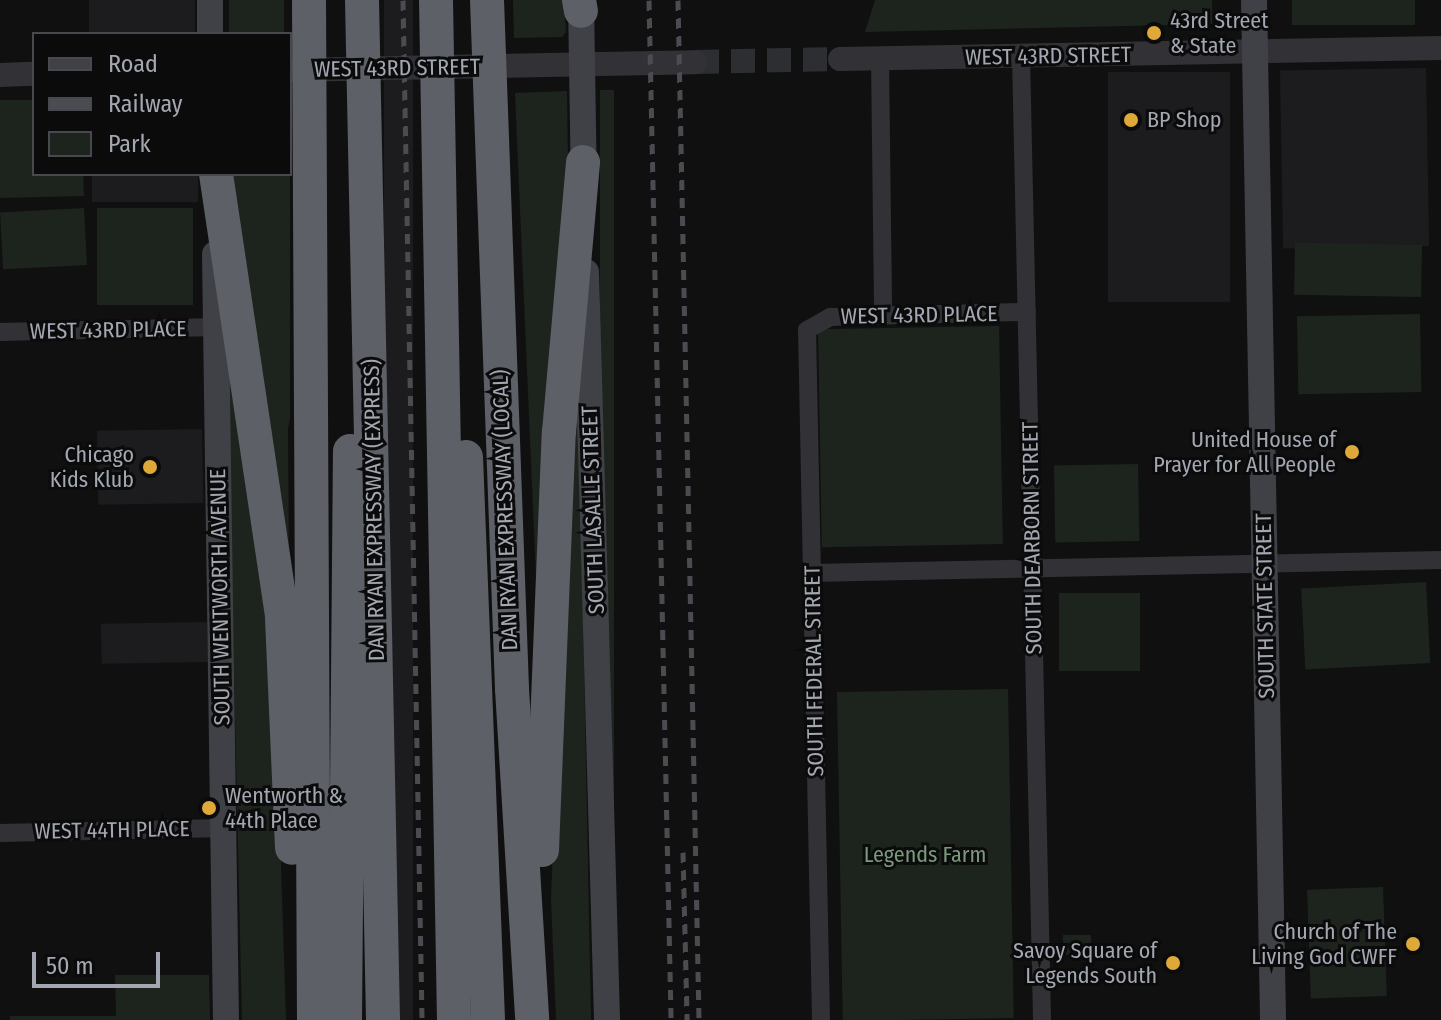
<!DOCTYPE html>
<style>
body{margin:0}
#map{position:relative;width:1441px;height:1020px;overflow:hidden;background:#101011;font-family:"Fira Sans Condensed",sans-serif}
div>[style]{position:absolute}
[style*='--x']{left:calc(var(--x)*1px);top:calc(var(--y)*1px);width:calc(var(--w)*1px);rotate:calc(var(--a)*1deg)}
.built>*{inset:0;background:#1c1c1e;transform-origin:0 0}
.green>*{inset:0;background:#1d241e;transform-origin:0 0}
.tertiary-tunnel>*{height:24px;margin-top:-12px;transform-origin:0;background:repeating-linear-gradient(90deg,#2d2e31 0 24px,transparent 0 36px)}
.minor>*{height:18px;margin:-9px;padding:0 9px;transform-origin:9px;border-radius:9px;background:#323236}
.tertiary>*{height:24px;margin:-12px;padding:0 12px;transform-origin:12px;border-radius:12px;background:#323236}
.secondary>*{height:26px;margin:-13px;padding:0 13px;transform-origin:13px;border-radius:13px;background:#404146}
.motorway>*{height:34px;margin:-17px;padding:0 17px;transform-origin:17px;border-radius:17px;background:#5e6067}
.rail>*{height:5px;margin-top:-2.5px;transform-origin:0;background:repeating-linear-gradient(90deg,#4b4c51 0 10px,transparent 0 18px)}
.dots>*{width:22px;height:22px;translate:-50% -50%;box-sizing:border-box;border:4px solid #0b0b0c;border-radius:50%}
span{translate:-50% -50%;white-space:nowrap;text-align:center;line-height:1.15;-webkit-text-stroke:6px #0b0b0c;paint-order:stroke}
.poi-label{font-size:22px;color:#a3a7b1}
.left{translate:0 -50%;text-align:left}
.right{translate:-100% -50%;text-align:right}
.street-label{font-size:22px;color:#a3a7b1}
.park-label{font-size:22px;color:#7b9a7d}
.legend{position:absolute;left:32px;top:32px;width:260px;height:144px;box-sizing:border-box;background:#0b0b0c;border:2px solid #48494e;margin:0;padding:10px 14px;list-style:none;font-size:24px;color:#a3a7b1}
.legend li{display:flex;align-items:center;gap:16px;height:40px}
.legend b{width:40px;border:2px solid #48494e}
.scale{position:absolute;left:32px;top:952px;width:128px;height:36px;box-sizing:border-box;border:4px solid #a3a7b1;border-top:0;padding-left:10px;font-size:24px;line-height:28px;white-space:nowrap;color:#a3a7b1;-webkit-text-stroke:6px #0b0b0c;paint-order:stroke}
</style>
<div id="map">
<div class="built">
<i style="left:89px;top:0;width:106px;height:34px"></i>
<i style="left:384px;top:0;width:29px;height:1020px"></i>
<i style="left:1426px;top:68px;width:178px;height:146px;rotate:89deg"></i>
<i style="left:1230px;top:72px;width:230px;height:122px;rotate:90deg"></i>
<i style="left:92px;top:174px;width:106px;height:28px"></i>
<i style="left:202px;top:429px;width:74px;height:105px;rotate:89deg"></i>
<i style="left:207px;top:622px;width:40px;height:106px;rotate:89deg"></i>
</div>
<div class="green">
<i style="left:229px;top:0;width:55px;height:34px"></i>
<i style="clip-path:polygon(513px 0,564px 0,566px 32px,562px 37px,514px 38px)"></i>
<i style="clip-path:polygon(875px 0,1212px 0,1212px 24px,865px 32px)"></i>
<i style="left:1292px;top:0;width:123px;height:25px"></i>
<i style="left:600px;top:90px;width:14px;height:930px"></i>
<i style="clip-path:polygon(567px 91px,568px 167px,538px 623px,515px 93px)"></i>
<i style="clip-path:polygon(0 100px,34px 100px,34px 174px,83px 174px,84px 196px,0 198px)"></i>
<i style="clip-path:polygon(290px 147px,290px 419px,288px 428px,289px 569px,230px 174px,290px 174px)"></i>
<i style="left:84px;top:208px;width:57px;height:84px;rotate:87deg"></i>
<i style="left:97px;top:208px;width:96px;height:97px"></i>
<i style="left:1422px;top:245px;width:52px;height:127px;rotate:91deg"></i>
<i style="left:1420px;top:314px;width:78px;height:123px;rotate:89deg"></i>
<i style="left:999px;top:326px;width:218px;height:181px;rotate:89deg"></i>
<i style="clip-path:polygon(227px 364px,274px 652px,286px 1020px,242px 1020px)"></i>
<i style="clip-path:polygon(578px 365px,591px 1020px,556px 1020px,551px 899px,570px 436px)"></i>
<i style="left:1138px;top:464px;width:77px;height:84px;rotate:89deg"></i>
<i style="left:1426px;top:582px;width:81px;height:125px;rotate:87deg"></i>
<i style="left:1059px;top:593px;width:81px;height:78px"></i>
<i style="left:1008px;top:689px;width:329px;height:171px;rotate:89deg"></i>
<i style="left:1383px;top:887px;width:109px;height:76px;rotate:88deg"></i>
<i style="left:1091px;top:935px;width:20px;height:28px;rotate:90deg"></i>
<i style="clip-path:polygon(115px 975px,209px 975px,210px 1020px,10px 1020px,10px 1016px,116px 1016px)"></i>
</div>
<div class="tertiary-tunnel">
<i style="--x:695;--y:62;--w:145;--a:-1.2"></i>
</div>
<div class="minor">
<i style="--x:1021;--y:56;--w:964;--a:88.75"></i>
<i style="--x:880;--y:59;--w:256;--a:89.3"></i>
<i style="--x:0;--y:332;--w:216;--a:-1.3"></i>
<i style="--x:812;--y:573;--w:629;--a:-1.18"></i>
<i style="--x:0;--y:833;--w:224;--a:-1.3"></i>
<i style="--x:821;--y:1020;--w:690;--a:-91.16"></i>
<i style="--x:807;--y:330;--w:26;--a:-29"></i>
<i style="--x:830;--y:317;--w:197;--a:-1.5"></i>
</div>
<div class="tertiary">
<i style="--x:840;--y:59;--w:601;--a:-1.05"></i>
<i style="--x:290;--y:70;--w:405;--a:-1.1"></i>
<i style="--x:0;--y:75;--w:34;--a:-2"></i>
</div>
<div class="secondary">
<i style="--x:210;--y:0;--w:34;--a:90"></i>
<i style="--x:581;--y:0;--w:181;--a:89.1"></i>
<i style="--x:1254;--y:0;--w:1020;--a:88.93"></i>
<i style="--x:215;--y:254;--w:766;--a:89.18"></i>
<i style="--x:586;--y:272;--w:748;--a:88.39"></i>
</div>
<div class="motorway">
<i style="--x:309;--y:0;--w:1020;--a:89.72"></i>
<i style="--x:362;--y:0;--w:1020;--a:88.82"></i>
<i style="--x:436;--y:0;--w:1020;--a:88.99"></i>
<i style="--x:487;--y:0;--w:689;--a:87.92"></i>
<i style="--x:512;--y:689;--w:332;--a:86.5"></i>
<i style="--x:579;--y:0;--w:11;--a:80"></i>
<i style="--x:216;--y:174;--w:449;--a:81.5"></i>
<i style="--x:282;--y:618;--w:230;--a:87.5"></i>
<i style="--x:466;--y:457;--w:563;--a:87.76"></i>
<i style="--x:542;--y:850;--w:418;--a:-87.7"></i>
<i style="--x:559;--y:432;--w:271;--a:-84.9"></i>
<i style="--x:345;--y:1020;--w:569;--a:-89.5"></i>
</div>
<div class="rail">
<i style="--x:403;--y:0;--w:1020;--a:88.93"></i>
<i style="--x:649;--y:0;--w:1020;--a:88.76"></i>
<i style="--x:678;--y:0;--w:1020;--a:88.82"></i>
<i style="--x:683;--y:852;--w:168;--a:88.6"></i>
</div>
<div class="dots">
<i style="left:1154px;top:33px;background:#dfa93a"></i>
<i style="left:1131px;top:120px;background:#dfa93a"></i>
<i style="left:1352px;top:452px;background:#dfa93a"></i>
<i style="left:150px;top:467px;background:#dfa93a"></i>
<i style="left:209px;top:808px;background:#dfa93a"></i>
<i style="left:1413px;top:944px;background:#dfa93a"></i>
<i style="left:1173px;top:963px;background:#dfa93a"></i>
</div>
<div class="poi-label">
<span class="left" style="left:1170px;top:33px">43rd Street<br>&amp; State</span>
<span class="left" style="left:1147px;top:120px">BP Shop</span>
<span class="right" style="left:1336px;top:452px">United House of<br>Prayer for All People</span>
<span class="right" style="left:134px;top:467px">Chicago<br>Kids Klub</span>
<span class="left" style="left:225px;top:808px">Wentworth &amp;<br>44th Place</span>
<span class="right" style="left:1397px;top:944px">Church of The<br>Living God CWFF</span>
<span class="right" style="left:1157px;top:963px">Savoy Square of<br>Legends South</span>
</div>
<div class="street-label">
<span style="left:1048px;top:56px;rotate:-1deg">WEST 43RD STREET</span>
<span style="left:397px;top:68px;rotate:-1deg">WEST 43RD STREET</span>
<span style="left:919px;top:315px;rotate:-1deg">WEST 43RD PLACE</span>
<span style="left:108px;top:330px;rotate:-1deg">WEST 43RD PLACE</span>
<span style="left:374px;top:510px;rotate:-91deg">DAN RYAN EXPRESSWAY (EXPRESS)</span>
<span style="left:505px;top:510px;rotate:-92deg">DAN RYAN EXPRESSWAY (LOCAL)</span>
<span style="left:593px;top:510px;rotate:-92deg">SOUTH LASALLE STREET</span>
<span style="left:1032px;top:538px;rotate:-91deg">SOUTH DEARBORN STREET</span>
<span style="left:220px;top:597px;rotate:-91deg">SOUTH WENTWORTH AVENUE</span>
<span style="left:1265px;top:606px;rotate:-91deg">SOUTH STATE STREET</span>
<span style="left:814px;top:671px;rotate:-91deg">SOUTH FEDERAL STREET</span>
<span style="left:112px;top:830px;rotate:-1deg">WEST 44TH PLACE</span>
</div>
<div class="park-label">
<span style="left:925px;top:855px">Legends Farm</span>
</div>
<ul class="legend">
<li><b style="height:10px;background:#404146"></b>Road</li>
<li><b style="height:10px;background:#4b4c51"></b>Railway</li>
<li><b style="height:22px;background:#1d241e"></b>Park</li>
</ul>
<div class="scale">50 m</div>
</div>
